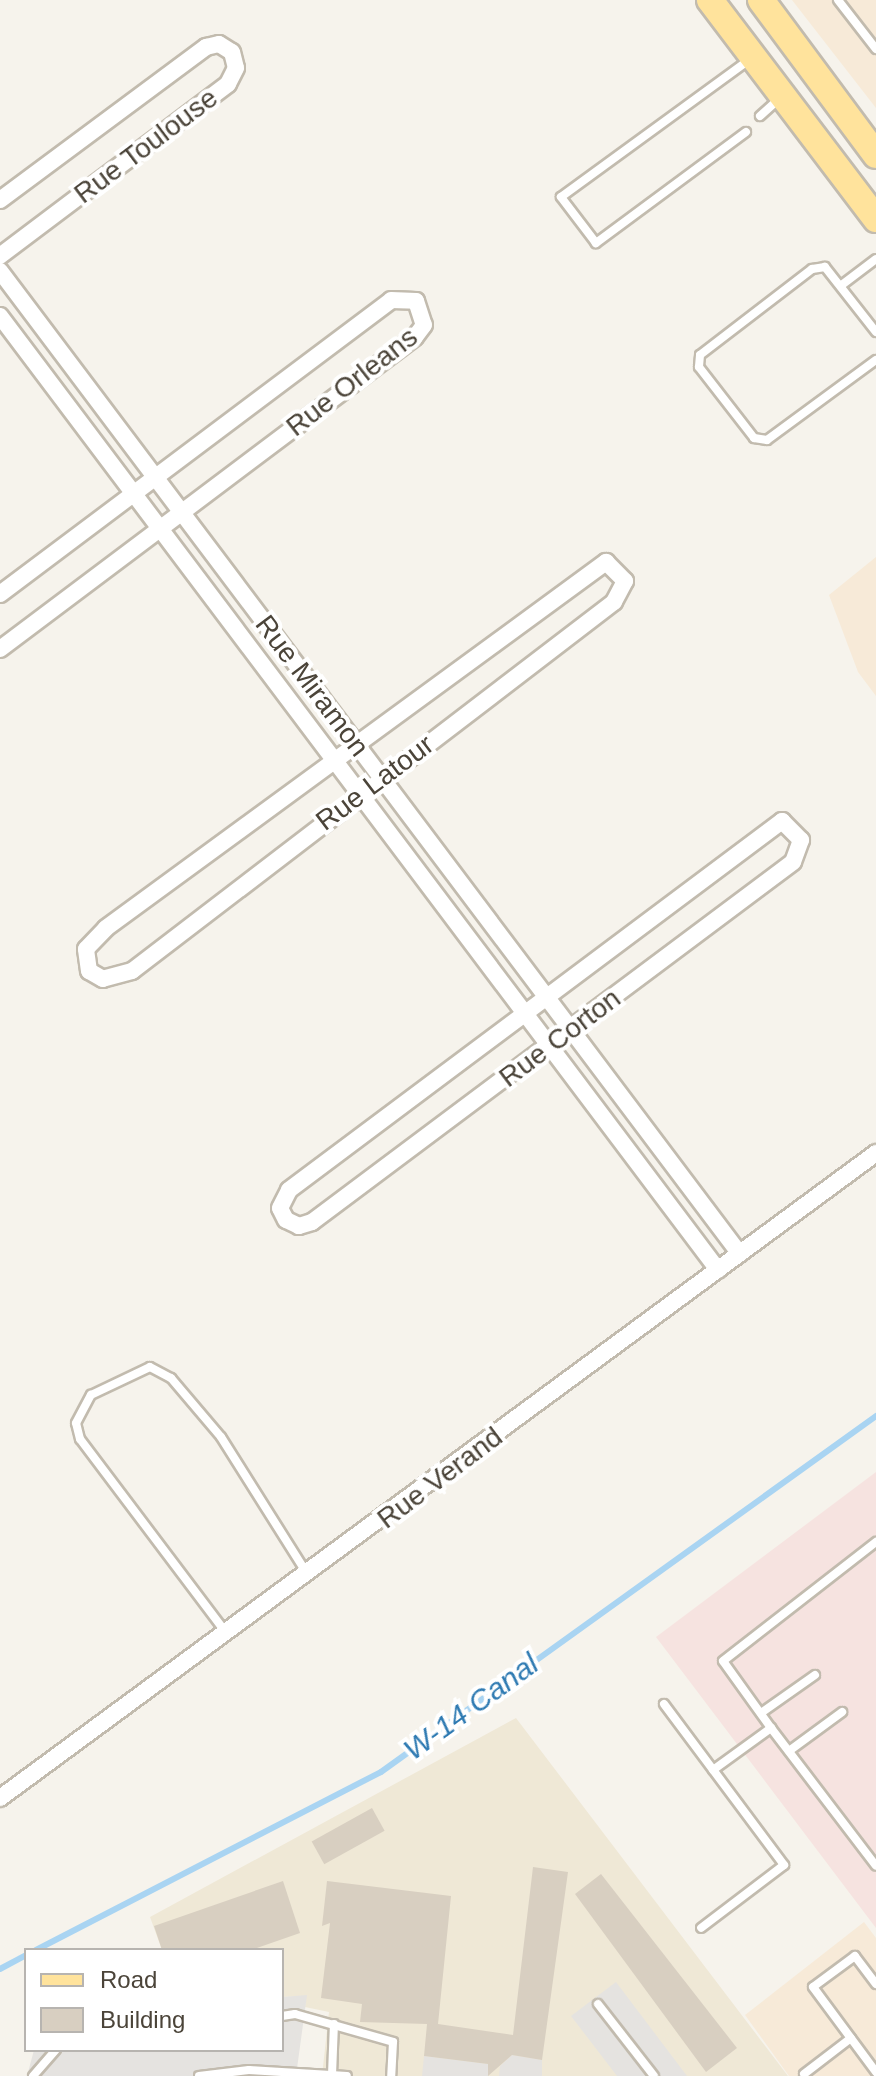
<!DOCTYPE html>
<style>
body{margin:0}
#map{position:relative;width:876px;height:2076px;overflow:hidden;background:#f6f3ec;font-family:Arial,sans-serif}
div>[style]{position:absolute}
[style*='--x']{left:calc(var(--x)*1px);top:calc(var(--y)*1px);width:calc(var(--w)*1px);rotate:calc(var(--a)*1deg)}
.commercial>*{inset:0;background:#f7ead8}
.education>*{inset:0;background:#efe8d6}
.medical>*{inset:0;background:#f6e3e0}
.parking>*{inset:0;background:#e5e3e0}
.stream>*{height:6px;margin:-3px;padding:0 3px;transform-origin:3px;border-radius:3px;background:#a9d4f2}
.building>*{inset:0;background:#d8cfc1;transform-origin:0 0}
.roads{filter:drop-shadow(2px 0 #c2bbae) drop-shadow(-2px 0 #c2bbae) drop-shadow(0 2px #c2bbae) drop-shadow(0 -2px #c2bbae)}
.lane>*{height:8px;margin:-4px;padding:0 4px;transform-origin:4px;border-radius:4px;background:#fff}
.street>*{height:16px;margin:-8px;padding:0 8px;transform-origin:8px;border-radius:8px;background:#fff}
.primary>*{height:26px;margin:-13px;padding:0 13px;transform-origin:13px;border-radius:13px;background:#ffe39c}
span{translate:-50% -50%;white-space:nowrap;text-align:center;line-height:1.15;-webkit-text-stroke:8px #fff;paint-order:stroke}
.street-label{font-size:28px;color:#4b4439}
.water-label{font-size:30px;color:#2e7ab2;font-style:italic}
.legend{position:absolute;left:24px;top:1948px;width:260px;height:104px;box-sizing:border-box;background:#fff;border:2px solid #b7b4b0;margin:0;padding:10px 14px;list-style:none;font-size:24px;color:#4b4439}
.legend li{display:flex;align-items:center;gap:16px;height:40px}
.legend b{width:40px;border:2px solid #b7b4b0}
</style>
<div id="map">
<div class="commercial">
<i style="clip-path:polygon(792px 0,876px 0,876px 108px)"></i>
<i style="clip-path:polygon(876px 557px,876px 696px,858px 672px,829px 595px)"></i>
<i style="clip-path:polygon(864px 1922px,876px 1938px,876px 2076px,789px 2076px,745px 2015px)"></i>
</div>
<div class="education">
<i style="clip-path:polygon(516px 1718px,788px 2076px,322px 2076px,329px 2012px,305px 2007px,306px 1996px,282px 1997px,282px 1950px,162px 1950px,150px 1917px)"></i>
</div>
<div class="medical">
<i style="clip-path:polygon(876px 1472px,876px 1928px,656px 1637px)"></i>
</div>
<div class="parking">
<i style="clip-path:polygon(616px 1982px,687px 2076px,617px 2076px,571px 2016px)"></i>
<i style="clip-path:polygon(307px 1995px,296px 2076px,27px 2076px,34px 2050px,282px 2050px,282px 1997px)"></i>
<i style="clip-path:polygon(512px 2055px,542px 2060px,542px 2076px,499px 2076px,500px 2066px)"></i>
<i style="clip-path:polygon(424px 2056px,488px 2064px,488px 2076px,422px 2076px)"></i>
</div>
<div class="stream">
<i style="--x:36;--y:1950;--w:388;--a:-27.3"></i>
<i style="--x:381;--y:1772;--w:610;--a:-35.72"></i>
<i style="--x:0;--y:1969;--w:30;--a:-28"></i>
</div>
<div class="building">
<i style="left:372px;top:1808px;width:26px;height:69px;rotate:61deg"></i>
<i style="clip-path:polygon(533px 1867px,568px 1872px,542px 2060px,512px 2055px,488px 2076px,488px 2064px,424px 2056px,427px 2024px,360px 2022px,362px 2004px,321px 1998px,330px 1923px,322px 1926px,327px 1881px,451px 1896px,438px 2024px,513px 2035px)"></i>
<i style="clip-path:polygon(601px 1874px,737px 2048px,706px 2072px,575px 1894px)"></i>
<i style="clip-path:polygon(283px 1881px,300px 1933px,251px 1950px,162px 1950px,154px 1926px)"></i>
</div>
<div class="roads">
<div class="lane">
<i style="--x:838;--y:0;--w:62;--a:52.2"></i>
<i style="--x:760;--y:116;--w:27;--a:-42"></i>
<i style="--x:746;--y:132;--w:187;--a:143.5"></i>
<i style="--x:596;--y:243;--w:58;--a:-127.3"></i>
<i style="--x:561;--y:197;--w:233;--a:-36.1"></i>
<i style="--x:843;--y:284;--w:41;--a:-37.1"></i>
<i style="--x:876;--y:332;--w:83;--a:-128.1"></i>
<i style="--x:825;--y:267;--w:13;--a:171"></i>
<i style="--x:812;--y:269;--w:141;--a:142.5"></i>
<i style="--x:700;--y:355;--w:12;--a:95"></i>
<i style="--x:699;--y:367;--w:90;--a:52.2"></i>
<i style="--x:754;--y:438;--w:13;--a:9"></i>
<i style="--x:767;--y:440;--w:135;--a:-36.3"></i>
<i style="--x:227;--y:1634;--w:244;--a:-127"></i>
<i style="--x:80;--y:1439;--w:16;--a:-104"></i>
<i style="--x:76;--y:1423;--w:32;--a:-62"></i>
<i style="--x:91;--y:1395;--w:65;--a:-25.4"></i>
<i style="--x:150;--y:1367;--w:24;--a:28"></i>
<i style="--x:171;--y:1378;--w:77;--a:49.7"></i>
<i style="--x:221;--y:1437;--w:160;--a:57.8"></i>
<i style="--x:664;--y:1704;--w:201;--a:53.3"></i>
<i style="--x:784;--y:1865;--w:104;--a:142.8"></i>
<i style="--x:761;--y:1713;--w:66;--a:-35.1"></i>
<i style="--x:771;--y:1728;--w:173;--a:52.7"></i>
<i style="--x:789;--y:1751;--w:66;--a:-36.3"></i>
<i style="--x:713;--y:1770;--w:72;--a:-35.9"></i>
<i style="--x:771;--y:1728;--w:82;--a:-125.6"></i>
<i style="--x:723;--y:1661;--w:194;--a:-37.9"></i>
<i style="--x:876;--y:1984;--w:35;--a:-127"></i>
<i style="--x:855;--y:1956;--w:52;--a:143.6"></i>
<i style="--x:813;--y:1987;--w:106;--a:53.5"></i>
<i style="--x:598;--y:2004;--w:91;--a:52.1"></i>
<i style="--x:282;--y:2016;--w:13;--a:-9"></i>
<i style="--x:295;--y:2014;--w:102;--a:15.9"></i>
<i style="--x:393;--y:2042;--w:34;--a:93"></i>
<i style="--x:804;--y:2074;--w:59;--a:-37.5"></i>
<i style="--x:332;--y:2075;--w:51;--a:-87.8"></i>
<i style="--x:33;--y:2076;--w:35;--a:-49"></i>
<i style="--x:199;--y:2076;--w:50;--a:-6.8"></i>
<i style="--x:249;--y:2070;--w:98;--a:3.5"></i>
</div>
<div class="street">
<i style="--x:0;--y:200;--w:257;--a:-36.6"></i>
<i style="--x:206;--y:47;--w:13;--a:-13"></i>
<i style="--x:219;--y:44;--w:15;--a:32"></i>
<i style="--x:232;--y:52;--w:16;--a:76"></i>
<i style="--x:236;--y:68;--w:18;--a:117"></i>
<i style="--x:228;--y:84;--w:286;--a:143"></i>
<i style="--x:0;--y:271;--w:1230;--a:53.03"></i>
<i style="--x:0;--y:316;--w:1194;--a:53.03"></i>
<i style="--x:606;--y:562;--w:27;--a:45"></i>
<i style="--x:625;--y:581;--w:24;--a:118"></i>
<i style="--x:614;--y:602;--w:607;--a:142.56"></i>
<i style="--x:132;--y:971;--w:30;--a:165"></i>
<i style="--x:103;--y:979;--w:16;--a:-150"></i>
<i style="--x:89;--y:971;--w:22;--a:-98"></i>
<i style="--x:86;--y:949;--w:29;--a:-46"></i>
<i style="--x:106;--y:928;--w:620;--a:-36.2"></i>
<i style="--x:0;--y:594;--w:489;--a:-36.9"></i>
<i style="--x:391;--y:300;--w:25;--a:2"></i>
<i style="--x:416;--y:301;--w:25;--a:72"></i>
<i style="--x:424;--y:325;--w:15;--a:127"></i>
<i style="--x:415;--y:337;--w:519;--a:143.06"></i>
<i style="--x:782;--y:821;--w:27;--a:45"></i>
<i style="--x:801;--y:840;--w:23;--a:110"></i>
<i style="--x:793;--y:862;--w:601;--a:143.19"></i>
<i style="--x:312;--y:1222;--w:14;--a:163"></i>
<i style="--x:299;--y:1226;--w:14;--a:-155"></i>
<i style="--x:286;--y:1220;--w:13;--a:-117"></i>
<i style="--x:280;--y:1208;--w:20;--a:-63"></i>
<i style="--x:289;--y:1190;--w:616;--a:-36.81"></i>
<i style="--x:0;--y:1798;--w:1088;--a:-36.36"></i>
</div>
<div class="primary">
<i style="--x:710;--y:0;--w:275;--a:52.8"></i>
<i style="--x:761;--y:0;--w:193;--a:53.4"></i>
</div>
</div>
<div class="street-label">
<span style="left:146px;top:146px;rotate:-37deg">Rue Toulouse</span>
<span style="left:352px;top:382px;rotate:-38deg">Rue Orleans</span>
<span style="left:312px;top:686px;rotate:53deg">Rue Miramon</span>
<span style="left:375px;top:783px;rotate:-37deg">Rue Latour</span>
<span style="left:560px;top:1038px;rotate:-37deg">Rue Corton</span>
<span style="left:440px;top:1478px;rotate:-37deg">Rue Verand</span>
</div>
<div class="water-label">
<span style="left:471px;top:1707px;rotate:-36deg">W-14 Canal</span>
</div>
<ul class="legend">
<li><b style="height:10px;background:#ffe39c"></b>Road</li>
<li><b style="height:22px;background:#d8cfc1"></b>Building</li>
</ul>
</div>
